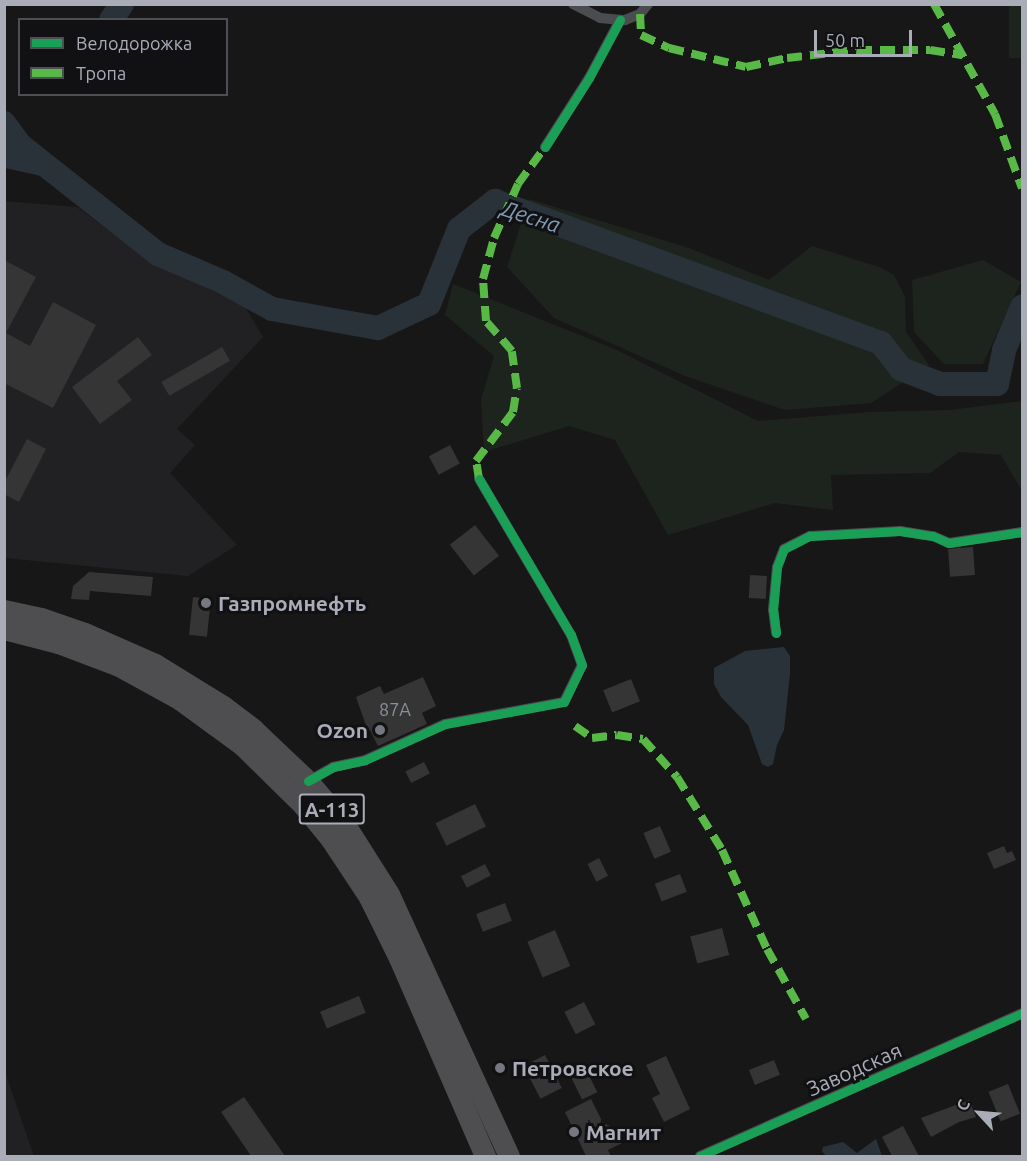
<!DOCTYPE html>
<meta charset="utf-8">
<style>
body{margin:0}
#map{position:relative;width:1027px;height:1161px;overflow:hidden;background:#171717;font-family:Ubuntu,sans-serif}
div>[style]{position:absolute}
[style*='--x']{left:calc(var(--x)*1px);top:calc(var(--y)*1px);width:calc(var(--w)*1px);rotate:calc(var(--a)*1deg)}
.built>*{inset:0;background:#212123}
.green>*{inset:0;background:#1d241e;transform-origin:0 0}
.water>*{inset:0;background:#2a3239}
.river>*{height:24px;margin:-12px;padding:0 12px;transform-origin:12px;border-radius:12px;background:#2a3239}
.building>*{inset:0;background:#353536;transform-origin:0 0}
.street>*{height:10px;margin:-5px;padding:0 5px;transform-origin:5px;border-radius:5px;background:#4b4c50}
.highway>*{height:21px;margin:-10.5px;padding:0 10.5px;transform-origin:10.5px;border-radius:10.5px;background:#4e4e51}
.quiet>*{height:8px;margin-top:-4px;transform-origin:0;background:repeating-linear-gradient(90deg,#58b947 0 15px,transparent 0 23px)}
.cycleway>*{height:9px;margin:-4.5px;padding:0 4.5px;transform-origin:4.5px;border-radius:4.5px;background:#1a9f57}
.dots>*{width:16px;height:16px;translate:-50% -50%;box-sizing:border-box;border:3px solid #111113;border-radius:50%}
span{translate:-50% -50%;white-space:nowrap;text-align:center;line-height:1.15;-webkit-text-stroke:6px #111113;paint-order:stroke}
.number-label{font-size:18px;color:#8b8f98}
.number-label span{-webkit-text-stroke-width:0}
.shield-label span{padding:2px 4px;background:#111113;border:2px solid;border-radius:4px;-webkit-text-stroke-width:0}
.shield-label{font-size:20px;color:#a8adb8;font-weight:700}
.poi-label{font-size:21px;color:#a8adb8;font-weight:700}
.left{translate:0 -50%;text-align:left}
.right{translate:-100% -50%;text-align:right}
.street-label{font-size:21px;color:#a8adb8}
.water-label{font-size:22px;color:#7f9bb3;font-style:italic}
.frame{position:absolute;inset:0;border:6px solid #a8adb8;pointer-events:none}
.legend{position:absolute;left:18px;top:18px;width:210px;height:78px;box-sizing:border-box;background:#111113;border:2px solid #4d4f55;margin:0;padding:8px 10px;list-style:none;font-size:18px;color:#a8adb8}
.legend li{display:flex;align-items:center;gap:12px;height:30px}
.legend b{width:30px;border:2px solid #4d4f55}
.north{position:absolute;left:949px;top:1083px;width:60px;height:60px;-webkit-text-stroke:4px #111113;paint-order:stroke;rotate:296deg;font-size:16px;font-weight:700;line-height:24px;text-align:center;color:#a8adb8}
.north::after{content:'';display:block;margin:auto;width:21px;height:27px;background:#a8adb8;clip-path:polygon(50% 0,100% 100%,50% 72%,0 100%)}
.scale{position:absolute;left:814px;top:30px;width:98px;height:27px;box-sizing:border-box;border:3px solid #a8adb8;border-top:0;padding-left:8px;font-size:18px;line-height:21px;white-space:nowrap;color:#a8adb8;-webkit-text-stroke:4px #111113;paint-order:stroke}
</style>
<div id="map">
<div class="built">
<i style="clip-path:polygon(4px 201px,77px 207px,153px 263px,244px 305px,263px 337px,177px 429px,195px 445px,170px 473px,237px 545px,188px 576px,5px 558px)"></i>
<i style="clip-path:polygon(5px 1072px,34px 1156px,5px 1156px)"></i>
</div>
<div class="green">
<i style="left:1009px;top:5px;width:13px;height:53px"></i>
<i style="clip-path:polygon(529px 199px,689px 248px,769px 280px,812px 246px,879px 267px,894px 275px,905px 297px,906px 332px,929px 365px,871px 403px,785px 410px,685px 376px,554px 318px,507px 267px)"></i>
<i style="clip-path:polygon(983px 260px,1021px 282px,983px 364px,944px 364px,914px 332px,912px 280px)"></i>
<i style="clip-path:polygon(453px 284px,617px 350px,758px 421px,868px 412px,950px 410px,1022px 401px,1022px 491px,1001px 455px,959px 452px,930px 473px,831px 475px,833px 510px,775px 503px,668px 535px,615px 440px,569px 426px,484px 452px,481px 400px,494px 356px,445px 315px)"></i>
</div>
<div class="water">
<i style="clip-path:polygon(4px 123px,20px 145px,64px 181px,5px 168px)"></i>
<i style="clip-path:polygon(784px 647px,790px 656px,790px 674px,784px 730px,777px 745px,773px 764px,768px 767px,762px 764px,748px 725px,721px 697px,714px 684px,714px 668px,745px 651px)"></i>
<i style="clip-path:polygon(876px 1139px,882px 1156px,826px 1156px,822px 1151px,823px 1147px,843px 1142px,857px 1153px)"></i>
</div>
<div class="river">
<i style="--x:111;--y:20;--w:19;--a:-55"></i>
<i style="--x:4;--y:123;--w:27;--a:54"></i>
<i style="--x:20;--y:145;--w:176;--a:38.3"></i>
<i style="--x:158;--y:254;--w:71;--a:23.3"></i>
<i style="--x:223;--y:282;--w:56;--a:28.9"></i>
<i style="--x:272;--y:309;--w:108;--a:10.2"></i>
<i style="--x:378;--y:328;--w:56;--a:-25.2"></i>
<i style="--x:429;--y:304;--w:81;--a:-68.2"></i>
<i style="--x:459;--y:229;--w:46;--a:-37.9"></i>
<i style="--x:495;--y:201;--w:411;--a:20.2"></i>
<i style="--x:881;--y:343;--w:33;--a:52"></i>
<i style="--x:901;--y:369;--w:42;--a:21"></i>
<i style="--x:940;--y:384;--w:57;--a:0"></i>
<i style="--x:997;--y:384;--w:35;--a:-78"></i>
<i style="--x:1004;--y:350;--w:47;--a:-67.3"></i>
</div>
<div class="building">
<i style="clip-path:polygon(4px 260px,36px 277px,6px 333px,30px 346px,53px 302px,96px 325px,53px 408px,4px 383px)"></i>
<i style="clip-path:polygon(138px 337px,152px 355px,117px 381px,132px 400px,100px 424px,72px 387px)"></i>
<i style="left:222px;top:347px;width:16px;height:70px;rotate:60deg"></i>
<i style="clip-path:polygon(27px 439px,46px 449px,19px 502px,4px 494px,4px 483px)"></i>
<i style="left:450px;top:445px;width:21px;height:24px;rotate:62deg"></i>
<i style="left:475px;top:525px;width:39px;height:32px;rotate:52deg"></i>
<i style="left:973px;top:547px;width:28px;height:25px;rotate:86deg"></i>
<i style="clip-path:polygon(89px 572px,153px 577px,151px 596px,90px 591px,89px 600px,71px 599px,73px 586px)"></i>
<i style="left:750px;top:575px;width:17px;height:23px;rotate:3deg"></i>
<i style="left:193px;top:597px;width:18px;height:38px;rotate:6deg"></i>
<i style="clip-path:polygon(423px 677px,436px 706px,422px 713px,427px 724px,378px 746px,370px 730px,368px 731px,356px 697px,380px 686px,384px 694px)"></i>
<i style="left:631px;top:679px;width:24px;height:30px;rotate:68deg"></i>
<i style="left:424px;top:762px;width:13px;height:21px;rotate:63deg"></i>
<i style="left:475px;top:804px;width:25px;height:44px;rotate:64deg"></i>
<i style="left:660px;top:826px;width:28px;height:18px;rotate:67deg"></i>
<i style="clip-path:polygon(1004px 846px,1007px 853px,1012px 851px,1016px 860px,994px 869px,987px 853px)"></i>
<i style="left:599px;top:858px;width:20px;height:13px;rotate:63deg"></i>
<i style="left:485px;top:864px;width:13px;height:27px;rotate:63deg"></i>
<i style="left:680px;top:874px;width:19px;height:27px;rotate:69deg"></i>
<i style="left:505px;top:903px;width:19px;height:31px;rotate:69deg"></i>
<i style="left:722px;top:928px;width:28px;height:33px;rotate:75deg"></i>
<i style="left:555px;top:930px;width:39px;height:30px;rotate:67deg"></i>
<i style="left:359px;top:996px;width:18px;height:42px;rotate:68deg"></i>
<i style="left:584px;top:1002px;width:25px;height:22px;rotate:63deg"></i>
<i style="left:545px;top:1055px;width:37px;height:24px;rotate:63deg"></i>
<i style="clip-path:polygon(666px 1056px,690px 1109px,664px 1122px,652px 1098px,660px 1094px,646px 1065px)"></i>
<i style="left:774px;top:1060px;width:16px;height:27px;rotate:68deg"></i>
<i style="left:585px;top:1067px;width:28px;height:17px;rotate:64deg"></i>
<i style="left:1008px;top:1084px;width:32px;height:21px;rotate:68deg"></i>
<i style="clip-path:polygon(244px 1097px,285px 1156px,251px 1156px,221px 1112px)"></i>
<i style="clip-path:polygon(591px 1099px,603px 1123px,615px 1128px,622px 1143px,608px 1150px,611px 1156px,586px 1156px,565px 1112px)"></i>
<i style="clip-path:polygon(969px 1100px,976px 1117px,959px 1122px,931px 1137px,921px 1118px)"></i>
<i style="clip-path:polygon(903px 1126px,919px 1156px,892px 1156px,882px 1137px)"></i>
</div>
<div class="street">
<i style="--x:573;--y:4;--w:30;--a:27"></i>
<i style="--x:600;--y:18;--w:25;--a:5"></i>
<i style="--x:625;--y:20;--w:16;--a:-22"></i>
<i style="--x:640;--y:14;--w:13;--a:-51"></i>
<i style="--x:545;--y:147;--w:82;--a:-57.5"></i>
<i style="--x:589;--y:78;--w:66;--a:-61.9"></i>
<i style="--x:776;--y:633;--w:23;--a:-97"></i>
<i style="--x:773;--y:610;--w:43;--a:-84.7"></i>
<i style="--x:777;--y:567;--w:19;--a:-69"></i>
<i style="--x:784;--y:549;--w:29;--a:-27"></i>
<i style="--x:810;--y:536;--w:90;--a:-3.2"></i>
<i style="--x:900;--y:531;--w:33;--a:9"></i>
<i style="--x:933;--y:536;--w:17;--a:24"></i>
<i style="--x:949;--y:543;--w:74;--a:-8.6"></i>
<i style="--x:308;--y:781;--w:29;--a:-29"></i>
<i style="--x:333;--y:767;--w:33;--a:-12"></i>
<i style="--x:365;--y:760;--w:88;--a:-24.2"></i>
<i style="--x:445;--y:724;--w:121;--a:-10.5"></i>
<i style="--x:564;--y:702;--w:41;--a:-64.1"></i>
<i style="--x:582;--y:665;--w:32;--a:-110"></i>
<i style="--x:571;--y:635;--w:181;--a:-120.5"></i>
<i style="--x:700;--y:1156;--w:352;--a:-23.9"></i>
</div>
<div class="highway">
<i style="--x:4;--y:610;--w:38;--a:12"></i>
<i style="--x:41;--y:618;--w:46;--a:18.8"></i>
<i style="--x:85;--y:633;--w:77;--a:23.9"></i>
<i style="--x:155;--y:664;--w:80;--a:31.7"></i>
<i style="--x:223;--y:706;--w:38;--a:37"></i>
<i style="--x:253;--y:729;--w:76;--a:43.4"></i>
<i style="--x:308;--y:781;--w:59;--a:49.8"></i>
<i style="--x:346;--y:826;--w:80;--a:57.7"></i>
<i style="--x:389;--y:894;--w:288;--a:65.4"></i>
<i style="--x:4;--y:629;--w:56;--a:14.5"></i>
<i style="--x:58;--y:643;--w:65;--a:20.7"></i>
<i style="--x:119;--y:666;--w:68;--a:28.8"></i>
<i style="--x:179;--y:699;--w:78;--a:36.1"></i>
<i style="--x:242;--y:745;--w:86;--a:44.5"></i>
<i style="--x:303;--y:805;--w:43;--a:50.7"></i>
<i style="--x:330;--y:838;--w:71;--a:56.5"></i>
<i style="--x:369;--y:897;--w:68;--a:63.8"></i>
<i style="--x:399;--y:958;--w:216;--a:66.5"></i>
</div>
<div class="quiet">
<i style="--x:934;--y:4;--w:126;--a:61"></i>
<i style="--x:995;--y:114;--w:79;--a:70"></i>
<i style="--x:640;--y:14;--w:21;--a:87"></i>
<i style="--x:641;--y:35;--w:31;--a:25"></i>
<i style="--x:669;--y:48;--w:79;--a:13.9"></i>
<i style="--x:746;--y:67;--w:42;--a:-12.4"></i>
<i style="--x:787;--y:58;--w:70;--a:-6.5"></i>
<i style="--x:857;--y:50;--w:73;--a:0"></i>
<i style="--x:930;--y:50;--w:32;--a:9"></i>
<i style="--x:479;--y:479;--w:18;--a:-99"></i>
<i style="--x:476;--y:461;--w:61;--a:-52.9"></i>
<i style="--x:513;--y:412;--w:24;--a:-81"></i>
<i style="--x:517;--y:388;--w:37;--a:-98"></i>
<i style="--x:512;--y:351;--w:40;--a:-131"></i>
<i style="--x:486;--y:321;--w:42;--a:-94.1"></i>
<i style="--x:483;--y:279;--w:42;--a:-75"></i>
<i style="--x:494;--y:238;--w:59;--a:-66"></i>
<i style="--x:518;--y:184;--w:46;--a:-53.9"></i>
<i style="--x:575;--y:726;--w:21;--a:35"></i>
<i style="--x:592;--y:738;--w:25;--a:-7"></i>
<i style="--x:617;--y:735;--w:26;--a:9"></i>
<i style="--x:643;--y:739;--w:51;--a:48.2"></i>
<i style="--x:677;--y:777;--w:86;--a:58.3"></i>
<i style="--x:722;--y:850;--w:109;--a:65.6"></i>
<i style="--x:767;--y:949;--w:80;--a:60.9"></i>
</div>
<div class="cycleway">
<i style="--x:545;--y:147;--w:82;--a:-57.5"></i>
<i style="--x:589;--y:78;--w:66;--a:-61.9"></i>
<i style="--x:776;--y:633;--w:23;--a:-97"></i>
<i style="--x:773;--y:610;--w:43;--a:-84.7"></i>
<i style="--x:777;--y:567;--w:19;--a:-69"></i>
<i style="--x:784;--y:549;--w:29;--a:-27"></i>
<i style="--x:810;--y:536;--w:90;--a:-3.2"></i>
<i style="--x:900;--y:531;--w:33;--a:9"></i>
<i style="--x:933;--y:536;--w:17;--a:24"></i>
<i style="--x:949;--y:543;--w:74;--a:-8.6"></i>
<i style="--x:308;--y:781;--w:29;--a:-29"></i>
<i style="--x:333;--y:767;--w:33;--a:-12"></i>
<i style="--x:365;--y:760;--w:88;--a:-24.2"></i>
<i style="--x:445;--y:724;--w:121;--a:-10.5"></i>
<i style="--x:564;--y:702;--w:41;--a:-64.1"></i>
<i style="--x:582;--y:665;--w:32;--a:-110"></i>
<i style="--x:571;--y:635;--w:181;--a:-120.5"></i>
<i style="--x:700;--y:1156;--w:352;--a:-23.9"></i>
</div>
<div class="dots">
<i style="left:206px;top:603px;background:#757880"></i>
<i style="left:380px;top:730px;background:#757880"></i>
<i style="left:500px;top:1068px;background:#757880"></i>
<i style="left:574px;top:1132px;background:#757880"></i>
</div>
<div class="number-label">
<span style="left:395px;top:709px">87А</span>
</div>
<div class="shield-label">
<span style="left:332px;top:809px">А-113</span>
</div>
<div class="poi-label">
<span class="left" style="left:218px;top:603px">Газпромнефть</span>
<span class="right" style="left:368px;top:730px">Ozon</span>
<span class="left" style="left:512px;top:1068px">Петровское</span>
<span class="left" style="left:586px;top:1132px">Магнит</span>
</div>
<div class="street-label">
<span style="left:854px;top:1069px;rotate:-24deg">Заводская</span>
</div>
<div class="water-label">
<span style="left:531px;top:216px;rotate:18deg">Десна</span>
</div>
<div class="frame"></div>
<ul class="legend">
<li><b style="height:8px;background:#1a9f57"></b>Велодорожка</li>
<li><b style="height:8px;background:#58b947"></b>Тропа</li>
</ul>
<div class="north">С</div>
<div class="scale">50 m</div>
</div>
